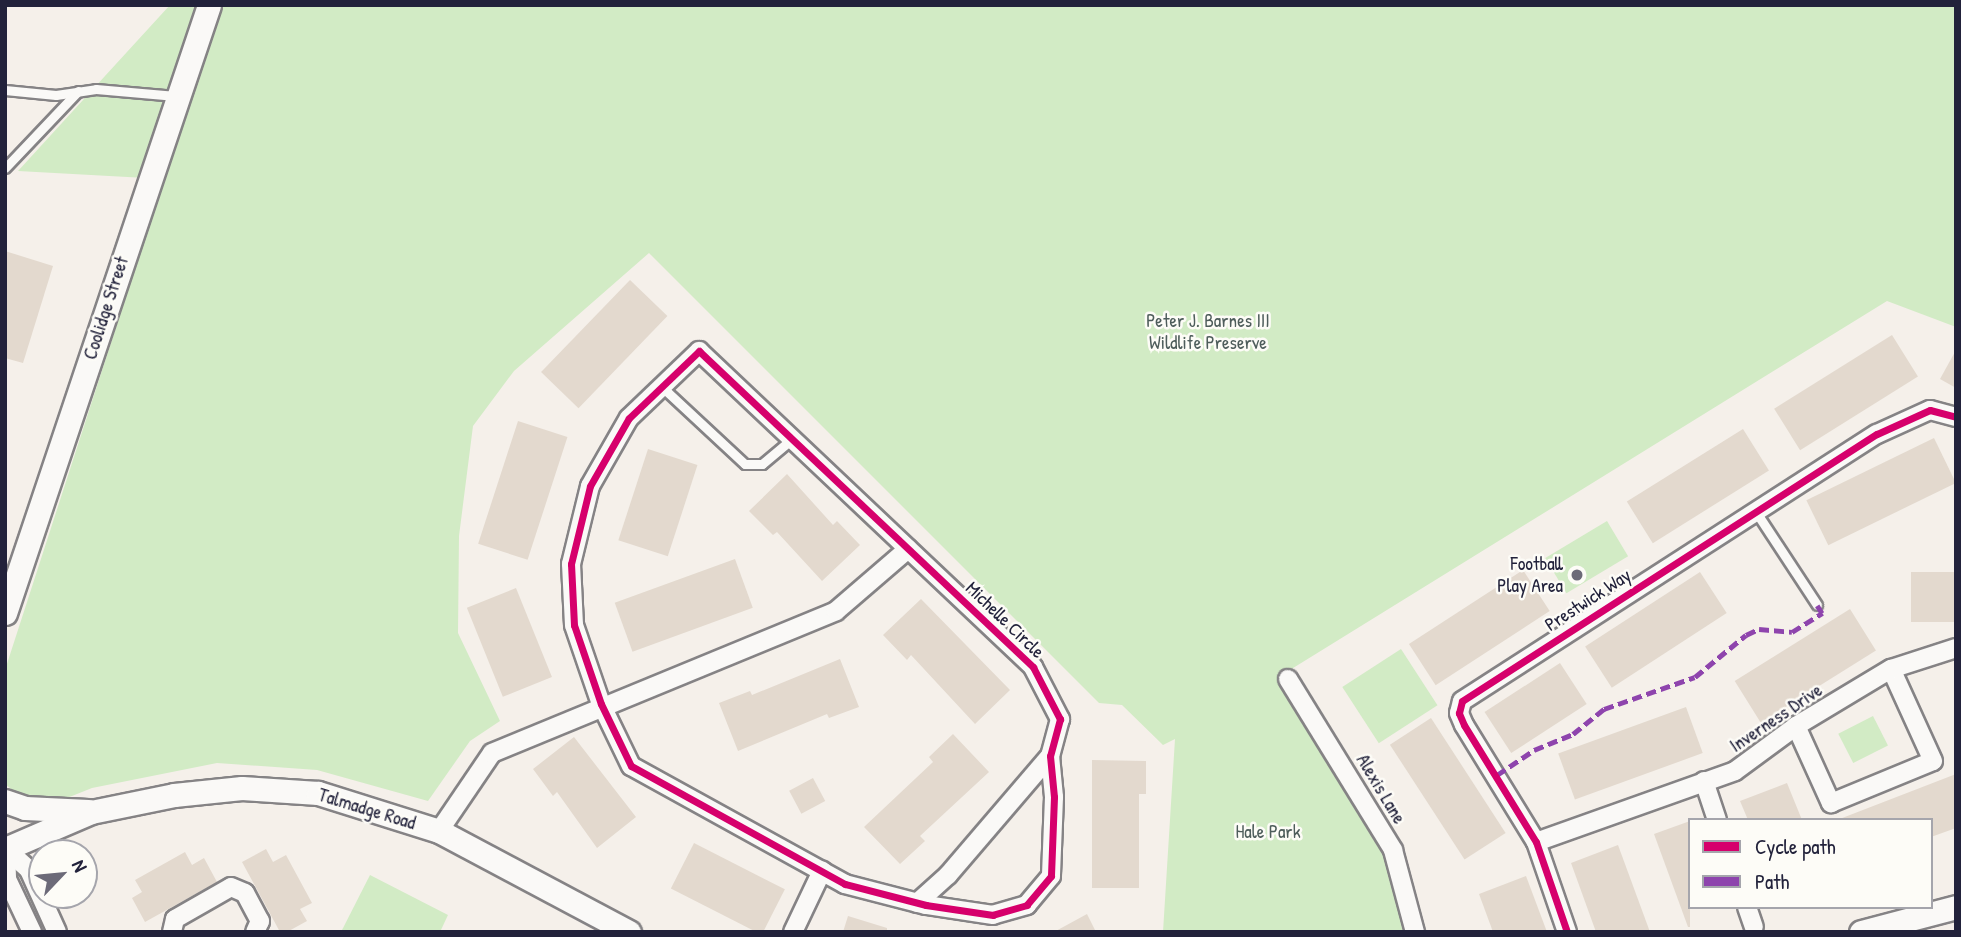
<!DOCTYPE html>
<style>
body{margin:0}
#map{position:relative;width:1961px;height:937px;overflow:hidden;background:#f5f0ea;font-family:"Patrick Hand",sans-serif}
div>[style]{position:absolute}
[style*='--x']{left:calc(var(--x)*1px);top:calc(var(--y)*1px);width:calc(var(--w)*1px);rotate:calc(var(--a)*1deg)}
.green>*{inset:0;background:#d2ebc5;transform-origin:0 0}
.building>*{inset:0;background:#e3d9ce;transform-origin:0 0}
.roads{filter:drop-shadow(2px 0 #858385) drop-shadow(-2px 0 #858385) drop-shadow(0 2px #858385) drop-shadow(0 -2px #858385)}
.service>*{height:9px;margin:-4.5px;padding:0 4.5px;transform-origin:4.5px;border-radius:4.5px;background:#faf9f7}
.minor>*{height:18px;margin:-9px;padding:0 9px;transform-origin:9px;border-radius:9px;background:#faf9f7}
.tertiary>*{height:23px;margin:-11.5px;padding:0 11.5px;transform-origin:11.5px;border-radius:11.5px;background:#faf9f7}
.quiet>*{height:5px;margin-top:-2.5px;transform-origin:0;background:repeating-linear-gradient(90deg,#8e44ad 0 10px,transparent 0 15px)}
.cycleway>*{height:7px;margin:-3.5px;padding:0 3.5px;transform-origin:3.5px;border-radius:3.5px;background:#d6006c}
.dots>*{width:19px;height:19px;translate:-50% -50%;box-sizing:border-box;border:4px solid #fdfcf7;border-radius:50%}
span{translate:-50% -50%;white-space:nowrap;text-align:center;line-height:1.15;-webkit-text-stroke:5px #fdfcf7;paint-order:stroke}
.street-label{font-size:19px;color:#22223b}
.park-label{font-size:19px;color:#4e5d5b}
.poi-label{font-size:19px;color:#22223b}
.right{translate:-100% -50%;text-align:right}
.frame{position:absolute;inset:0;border:7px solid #22223b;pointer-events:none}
.legend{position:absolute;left:1688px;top:818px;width:245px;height:91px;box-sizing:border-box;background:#fdfcf7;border:2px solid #a5a5ac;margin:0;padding:9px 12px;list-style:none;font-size:21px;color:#22223b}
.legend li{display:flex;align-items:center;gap:14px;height:35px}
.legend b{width:35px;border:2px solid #a5a5ac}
.north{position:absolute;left:28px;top:839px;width:70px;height:70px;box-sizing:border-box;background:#fdfcf7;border:2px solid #a5a5ac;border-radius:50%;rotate:64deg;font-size:19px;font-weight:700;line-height:28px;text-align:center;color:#22223b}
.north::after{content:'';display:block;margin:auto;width:24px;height:32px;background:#6c6a78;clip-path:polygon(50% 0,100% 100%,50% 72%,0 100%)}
</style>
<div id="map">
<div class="green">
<i style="clip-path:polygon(170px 5px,1956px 5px,1956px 327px,1887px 301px,1285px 673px,1381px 829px,1415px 932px,1163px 932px,1175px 739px,1163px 745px,1122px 705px,1099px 703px,649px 253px,514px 371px,473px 426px,459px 536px,458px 633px,500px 721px,470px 741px,428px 801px,317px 770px,217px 763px,92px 788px,37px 810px,5px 784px,5px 670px,164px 179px,18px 171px)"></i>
<i style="left:1607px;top:521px;width:41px;height:72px;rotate:59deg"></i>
<i style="left:1401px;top:649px;width:67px;height:70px;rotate:57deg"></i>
<i style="left:1873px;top:716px;width:33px;height:39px;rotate:63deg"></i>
<i style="clip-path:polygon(370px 875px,448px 915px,440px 932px,341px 932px)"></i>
</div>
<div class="building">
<i style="clip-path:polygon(5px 251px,53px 266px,23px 363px,5px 358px)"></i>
<i style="left:630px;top:280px;width:52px;height:128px;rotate:44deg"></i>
<i style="left:1892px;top:335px;width:49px;height:139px;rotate:58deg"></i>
<i style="clip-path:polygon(1956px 350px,1956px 388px,1940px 379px)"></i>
<i style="left:518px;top:421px;width:52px;height:129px;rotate:18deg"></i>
<i style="left:1743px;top:429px;width:49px;height:137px;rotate:58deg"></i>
<i style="left:1934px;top:438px;width:50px;height:142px;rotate:64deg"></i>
<i style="left:648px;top:449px;width:52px;height:96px;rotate:18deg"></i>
<i style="clip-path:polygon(787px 474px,833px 525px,837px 521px,860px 545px,822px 581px,777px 532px,773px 535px,749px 511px)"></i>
<i style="left:735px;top:559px;width:52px;height:128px;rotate:70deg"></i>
<i style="left:1523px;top:570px;width:49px;height:136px;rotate:57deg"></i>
<i style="left:1700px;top:572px;width:49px;height:137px;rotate:57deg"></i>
<i style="left:1956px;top:572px;width:50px;height:45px;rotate:90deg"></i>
<i style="left:516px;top:588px;width:96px;height:53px;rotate:68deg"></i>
<i style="clip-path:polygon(921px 599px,1010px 690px,975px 724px,911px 655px,907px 660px,883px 635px)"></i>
<i style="left:1850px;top:609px;width:49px;height:136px;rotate:58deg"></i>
<i style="clip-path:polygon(840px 659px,859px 707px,829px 718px,827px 714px,738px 751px,719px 703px,750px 691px,752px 695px)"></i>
<i style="left:1560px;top:663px;width:49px;height:90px;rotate:57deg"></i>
<i style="left:1686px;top:707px;width:49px;height:136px;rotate:70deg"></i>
<i style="left:1431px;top:718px;width:137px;height:49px;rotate:57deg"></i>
<i style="clip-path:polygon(953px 734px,989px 772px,920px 836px,925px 841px,900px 864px,864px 827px,933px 762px,929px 757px)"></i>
<i style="clip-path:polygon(574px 737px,636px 817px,597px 848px,557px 792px,553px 796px,533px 769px)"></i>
<i style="clip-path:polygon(1092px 760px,1146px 761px,1146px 794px,1139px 794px,1139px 888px,1092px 888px)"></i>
<i style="clip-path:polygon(1956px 774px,1956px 828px,1931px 837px,1931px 820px,1837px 820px)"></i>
<i style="left:813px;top:778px;width:26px;height:27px;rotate:62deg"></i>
<i style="clip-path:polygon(1787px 783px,1802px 820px,1748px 820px,1740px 801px)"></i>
<i style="clip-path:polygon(1690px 821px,1690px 927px,1688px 927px,1654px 834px)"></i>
<i style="left:694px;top:843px;width:102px;height:51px;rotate:27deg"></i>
<i style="clip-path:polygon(1618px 845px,1650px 932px,1596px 932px,1571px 863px)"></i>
<i style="clip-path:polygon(266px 849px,273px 862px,286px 855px,312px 903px,300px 909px,307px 921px,287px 932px,280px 932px,242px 862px)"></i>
<i style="clip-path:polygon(185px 852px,192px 865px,204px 858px,217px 882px,145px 922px,132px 898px,142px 892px,135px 880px)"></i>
<i style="clip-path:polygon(1526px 876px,1547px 932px,1493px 932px,1479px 894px)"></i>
<i style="clip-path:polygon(1087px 914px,1096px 932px,1054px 932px)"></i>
<i style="clip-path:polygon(848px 916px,887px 928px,887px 932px,843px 932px)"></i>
</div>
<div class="roads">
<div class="service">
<i style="--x:5;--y:90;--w:51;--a:5.6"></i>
<i style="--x:56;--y:95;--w:40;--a:-8.5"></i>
<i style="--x:96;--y:89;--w:80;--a:5"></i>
<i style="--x:5;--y:168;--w:106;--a:-46.5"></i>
<i style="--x:662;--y:387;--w:113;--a:42.9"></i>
<i style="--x:745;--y:464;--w:17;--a:0"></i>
<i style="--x:762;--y:464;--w:39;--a:-40"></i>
<i style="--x:1756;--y:512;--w:111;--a:56.7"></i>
</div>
<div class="minor">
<i style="--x:699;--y:351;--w:460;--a:43.4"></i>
<i style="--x:1033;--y:667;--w:59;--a:62.6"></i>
<i style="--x:1060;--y:719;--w:38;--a:105"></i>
<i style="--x:1050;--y:756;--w:41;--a:84.4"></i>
<i style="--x:1054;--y:797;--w:79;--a:92.2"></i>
<i style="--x:1051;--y:876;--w:38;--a:130"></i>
<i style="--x:1027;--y:905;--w:35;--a:164"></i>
<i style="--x:993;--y:915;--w:68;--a:-171.5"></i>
<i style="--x:926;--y:905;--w:84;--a:-165.5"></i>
<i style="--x:845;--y:884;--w:244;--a:-151.1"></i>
<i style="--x:631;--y:766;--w:69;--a:-115.8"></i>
<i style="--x:601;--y:704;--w:83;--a:-108.9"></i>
<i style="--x:574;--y:625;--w:61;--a:-92.8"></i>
<i style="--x:571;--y:564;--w:80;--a:-76.3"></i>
<i style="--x:590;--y:486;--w:78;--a:-60.2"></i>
<i style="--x:629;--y:418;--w:97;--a:-43.7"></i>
<i style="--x:1288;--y:679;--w:201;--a:58.4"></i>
<i style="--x:1393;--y:850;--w:85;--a:75"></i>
<i style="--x:1796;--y:726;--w:85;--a:65.6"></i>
<i style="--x:1831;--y:803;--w:110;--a:-22.4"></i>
<i style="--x:1933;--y:761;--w:101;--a:-114.5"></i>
<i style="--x:1704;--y:781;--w:41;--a:71.6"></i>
<i style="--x:439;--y:831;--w:94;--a:-55.8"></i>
<i style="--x:492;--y:753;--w:372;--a:-22.4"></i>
<i style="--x:836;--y:611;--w:95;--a:-40.7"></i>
<i style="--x:1536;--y:842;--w:211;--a:-19.6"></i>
<i style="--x:1735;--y:771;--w:76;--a:-36.4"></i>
<i style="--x:1796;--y:726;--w:111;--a:-31"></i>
<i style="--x:1891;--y:669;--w:68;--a:-17.9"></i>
<i style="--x:6;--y:849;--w:31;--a:42"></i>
<i style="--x:29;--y:870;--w:68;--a:65.7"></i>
<i style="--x:6;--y:849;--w:30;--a:88"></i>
<i style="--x:7;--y:879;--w:59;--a:64.7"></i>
<i style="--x:917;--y:903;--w:42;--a:-42.1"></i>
<i style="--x:948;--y:875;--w:157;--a:-49.4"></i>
<i style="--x:1747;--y:907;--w:21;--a:71"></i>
<i style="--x:172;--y:932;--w:13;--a:-77"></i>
<i style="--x:175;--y:919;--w:64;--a:-29.7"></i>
<i style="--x:231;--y:887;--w:15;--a:23"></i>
<i style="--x:245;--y:893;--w:32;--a:62"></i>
<i style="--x:260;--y:921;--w:12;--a:114"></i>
<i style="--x:793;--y:932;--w:68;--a:-64.6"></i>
<i style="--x:1567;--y:932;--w:95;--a:-109"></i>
<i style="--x:1536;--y:842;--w:137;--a:-121.6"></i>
<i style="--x:1464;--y:725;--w:13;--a:-113"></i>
<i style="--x:1459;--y:713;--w:12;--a:-76"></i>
<i style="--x:1462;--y:701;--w:493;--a:-32.8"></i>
<i style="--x:1877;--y:434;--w:58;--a:-24.4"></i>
<i style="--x:1930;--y:410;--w:27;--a:15"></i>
</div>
<div class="tertiary">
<i style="--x:5;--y:613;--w:641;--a:-71.45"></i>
<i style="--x:5;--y:801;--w:21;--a:19"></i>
<i style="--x:25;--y:808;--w:63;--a:2.7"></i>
<i style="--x:5;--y:849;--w:94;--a:-23.3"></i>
<i style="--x:91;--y:812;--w:85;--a:-11.6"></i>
<i style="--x:174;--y:795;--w:68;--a:-5.9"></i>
<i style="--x:242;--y:788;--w:76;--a:3.8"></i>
<i style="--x:318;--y:793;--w:127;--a:17.4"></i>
<i style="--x:439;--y:831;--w:215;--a:28"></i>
<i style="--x:1861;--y:932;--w:98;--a:-14.7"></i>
</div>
</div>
<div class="quiet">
<i style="--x:1497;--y:775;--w:45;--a:-34"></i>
<i style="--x:1534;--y:750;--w:42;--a:-22.3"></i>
<i style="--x:1573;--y:734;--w:40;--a:-39"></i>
<i style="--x:1604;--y:709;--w:96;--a:-19.4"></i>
<i style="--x:1695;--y:677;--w:66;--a:-39.5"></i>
<i style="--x:1746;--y:635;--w:14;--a:-25"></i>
<i style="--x:1759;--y:629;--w:33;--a:5"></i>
<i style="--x:1792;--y:632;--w:36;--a:-32"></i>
<i style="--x:1822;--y:613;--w:9;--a:-122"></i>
</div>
<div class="cycleway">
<i style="--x:699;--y:351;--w:460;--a:43.4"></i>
<i style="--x:1033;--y:667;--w:59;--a:62.6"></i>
<i style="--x:1060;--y:719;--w:38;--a:105"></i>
<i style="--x:1050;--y:756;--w:41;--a:84.4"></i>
<i style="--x:1054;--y:797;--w:79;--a:92.2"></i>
<i style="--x:1051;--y:876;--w:38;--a:130"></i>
<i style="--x:1027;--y:905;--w:35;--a:164"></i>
<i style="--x:993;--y:915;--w:68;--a:-171.5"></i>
<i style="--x:926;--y:905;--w:84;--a:-165.5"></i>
<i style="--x:845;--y:884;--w:244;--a:-151.1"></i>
<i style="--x:631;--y:766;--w:69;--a:-115.8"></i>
<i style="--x:601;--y:704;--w:83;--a:-108.9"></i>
<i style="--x:574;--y:625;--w:61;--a:-92.8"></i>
<i style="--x:571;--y:564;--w:80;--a:-76.3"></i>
<i style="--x:590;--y:486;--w:78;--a:-60.2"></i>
<i style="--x:629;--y:418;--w:97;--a:-43.7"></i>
<i style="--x:1567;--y:932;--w:95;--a:-109"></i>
<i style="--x:1536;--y:842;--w:137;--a:-121.6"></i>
<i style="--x:1464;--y:725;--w:13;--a:-113"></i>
<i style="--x:1459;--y:713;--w:12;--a:-76"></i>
<i style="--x:1462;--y:701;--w:493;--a:-32.8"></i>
<i style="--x:1877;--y:434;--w:58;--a:-24.4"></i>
<i style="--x:1930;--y:410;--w:27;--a:15"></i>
</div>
<div class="dots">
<i style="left:1577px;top:575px;background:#6c6a78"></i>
</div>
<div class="street-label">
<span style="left:106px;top:308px;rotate:-72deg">Coolidge Street</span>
<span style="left:1588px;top:600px;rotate:-33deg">Prestwick Way</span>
<span style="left:1005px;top:620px;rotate:44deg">Michelle Circle</span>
<span style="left:1776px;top:718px;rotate:-34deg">Inverness Drive</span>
<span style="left:1381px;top:789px;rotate:59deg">Alexis Lane</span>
<span style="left:367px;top:809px;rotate:17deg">Talmadge Road</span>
</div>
<div class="park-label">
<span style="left:1208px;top:332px">Peter J. Barnes III<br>Wildlife Preserve</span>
<span style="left:1268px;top:832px">Hale Park</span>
</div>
<div class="poi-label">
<span class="right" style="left:1563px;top:575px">Football<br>Play Area</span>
</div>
<div class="frame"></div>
<ul class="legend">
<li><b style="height:9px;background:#d6006c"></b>Cycle path</li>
<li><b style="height:9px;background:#8e44ad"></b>Path</li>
</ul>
<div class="north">N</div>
</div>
